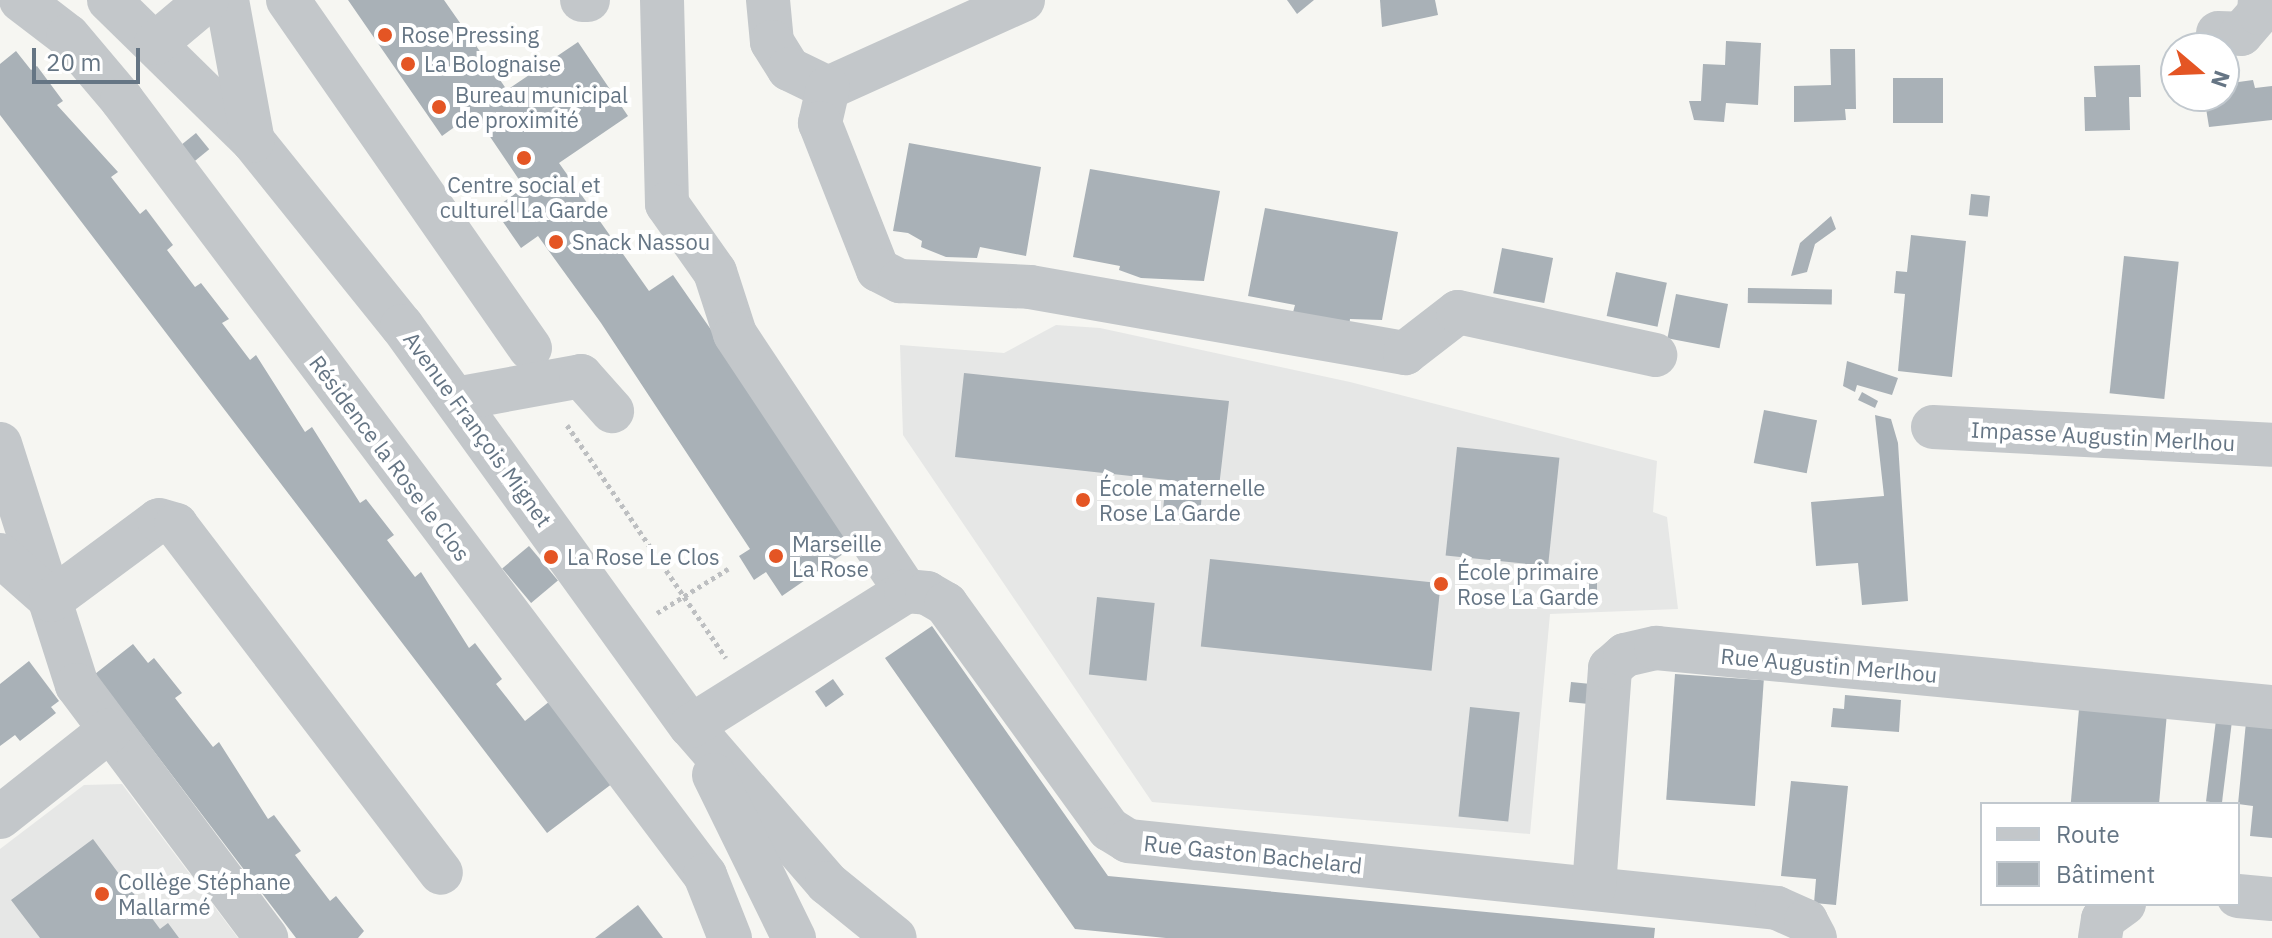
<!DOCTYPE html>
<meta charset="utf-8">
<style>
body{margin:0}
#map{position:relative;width:2272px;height:938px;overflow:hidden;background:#f6f6f2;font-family:"IBM Plex Sans",sans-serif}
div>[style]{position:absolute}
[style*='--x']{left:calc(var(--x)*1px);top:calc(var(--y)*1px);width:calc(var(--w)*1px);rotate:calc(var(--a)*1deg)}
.built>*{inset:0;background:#e6e7e6}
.building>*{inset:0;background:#a9b1b7;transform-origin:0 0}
.path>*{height:5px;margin-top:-2.5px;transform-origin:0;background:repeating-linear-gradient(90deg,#bdbfc1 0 4px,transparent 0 8px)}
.minor>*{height:44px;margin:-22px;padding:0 22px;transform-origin:22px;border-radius:22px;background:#c3c7ca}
.dots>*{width:22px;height:22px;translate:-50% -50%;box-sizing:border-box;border:4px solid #fff;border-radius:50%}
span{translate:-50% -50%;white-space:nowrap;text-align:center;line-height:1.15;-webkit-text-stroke:8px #fff;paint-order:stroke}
.poi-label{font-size:22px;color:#657584}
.left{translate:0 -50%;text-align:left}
.street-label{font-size:22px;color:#657584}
.legend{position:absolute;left:1980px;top:802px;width:260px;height:104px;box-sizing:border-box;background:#fff;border:2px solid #c1c8ce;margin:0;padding:10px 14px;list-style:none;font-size:24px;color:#657584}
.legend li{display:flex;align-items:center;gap:16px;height:40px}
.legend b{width:40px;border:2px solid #c1c8ce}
.north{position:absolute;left:2160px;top:32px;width:80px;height:80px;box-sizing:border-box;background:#fff;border:2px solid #c1c8ce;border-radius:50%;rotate:109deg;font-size:22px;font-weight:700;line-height:32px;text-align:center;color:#657584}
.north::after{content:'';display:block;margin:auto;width:28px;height:36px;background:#e45524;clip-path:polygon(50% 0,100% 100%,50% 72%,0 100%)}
.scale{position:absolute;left:32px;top:48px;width:108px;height:36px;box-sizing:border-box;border:4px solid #657584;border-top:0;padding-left:10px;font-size:24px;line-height:28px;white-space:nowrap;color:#657584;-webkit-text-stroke:6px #fff;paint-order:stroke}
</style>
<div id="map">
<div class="built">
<i style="clip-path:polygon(1056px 325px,1100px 328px,1350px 382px,1657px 461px,1653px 512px,1667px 517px,1678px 609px,1550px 614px,1530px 834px,1152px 802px,903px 435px,900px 345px,1004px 353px)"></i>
<i style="clip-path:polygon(122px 784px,238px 938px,0 938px,0 849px,84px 785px)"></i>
</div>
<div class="building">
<i style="clip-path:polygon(348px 0,444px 0,507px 90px,578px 42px,628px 116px,559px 163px,649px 291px,673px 275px,859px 543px,782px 596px,766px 572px,754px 580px,739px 556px,750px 549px,601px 323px,538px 236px,521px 248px,494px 209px,524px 187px,474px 113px,442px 136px)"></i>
<i style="clip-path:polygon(1287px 0,1314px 0,1297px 14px)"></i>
<i style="clip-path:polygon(1380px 0,1435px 0,1438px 15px,1382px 27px)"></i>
<i style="clip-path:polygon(1726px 41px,1761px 43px,1758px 105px,1726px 103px,1724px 122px,1694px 120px,1689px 101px,1701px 101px,1703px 64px,1725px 65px)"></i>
<i style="clip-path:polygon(1830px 49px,1855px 49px,1856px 109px,1845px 109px,1846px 120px,1794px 122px,1794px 86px,1831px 85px)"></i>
<i style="clip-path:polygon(16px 51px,31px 70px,37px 66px,63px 101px,57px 105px,118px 172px,111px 177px,140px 214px,146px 209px,173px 245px,167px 250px,195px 287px,201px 283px,229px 319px,222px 323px,250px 360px,256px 355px,305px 432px,312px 427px,360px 503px,366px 499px,394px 535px,387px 540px,415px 577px,421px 572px,469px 648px,475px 643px,502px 679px,496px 684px,525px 721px,550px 701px,613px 783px,547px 833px,0 115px,0 64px)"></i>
<i style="clip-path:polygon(2140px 65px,2141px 97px,2129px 97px,2130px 130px,2085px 131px,2084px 97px,2096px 97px,2094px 66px)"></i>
<i style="left:1893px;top:78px;width:50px;height:45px"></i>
<i style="clip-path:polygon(2253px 80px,2255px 88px,2272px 86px,2272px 120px,2209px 127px,2204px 96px,2224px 96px,2224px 84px)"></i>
<i style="left:196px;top:133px;width:21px;height:20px;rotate:51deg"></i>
<i style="clip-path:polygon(909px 143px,1041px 167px,1026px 256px,980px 247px,977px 258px,946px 257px,921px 247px,922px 241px,908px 233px,893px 231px)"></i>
<i style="clip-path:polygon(1090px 169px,1220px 191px,1204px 281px,1141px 278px,1119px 270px,1120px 266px,1073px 257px)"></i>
<i style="left:1971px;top:194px;width:19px;height:21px;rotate:6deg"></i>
<i style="clip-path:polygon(1265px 208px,1398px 232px,1382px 320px,1350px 319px,1349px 326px,1292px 316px,1295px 305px,1248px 296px)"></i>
<i style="clip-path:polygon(1831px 216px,1836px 229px,1815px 244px,1807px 272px,1791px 276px,1800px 243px)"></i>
<i style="clip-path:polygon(1911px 235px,1966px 241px,1952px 377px,1898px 371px,1905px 294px,1894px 293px,1896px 271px,1907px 272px)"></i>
<i style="left:1502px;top:248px;width:52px;height:46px;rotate:11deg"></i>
<i style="left:2124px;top:256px;width:55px;height:138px;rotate:6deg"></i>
<i style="left:1616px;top:272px;width:52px;height:45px;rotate:12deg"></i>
<i style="left:1748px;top:288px;width:84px;height:15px;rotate:1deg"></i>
<i style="left:1676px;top:294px;width:53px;height:45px;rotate:11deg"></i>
<i style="clip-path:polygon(1847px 361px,1898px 378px,1892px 395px,1857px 385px,1855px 392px,1843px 386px)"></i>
<i style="clip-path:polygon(964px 373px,1229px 401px,1219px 487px,1187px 482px,1186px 492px,1202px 494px,1199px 524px,1162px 520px,1165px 490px,1176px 491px,1177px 481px,955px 457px)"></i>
<i style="clip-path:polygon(1862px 392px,1878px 401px,1875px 408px,1858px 400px)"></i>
<i style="left:1764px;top:410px;width:54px;height:54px;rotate:11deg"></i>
<i style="clip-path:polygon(1875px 415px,1891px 419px,1898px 443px,1908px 601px,1862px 605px,1858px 563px,1816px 566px,1811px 502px,1884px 496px)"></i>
<i style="left:1457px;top:447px;width:103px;height:109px;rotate:6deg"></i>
<i style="left:529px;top:546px;width:45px;height:35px;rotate:50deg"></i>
<i style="left:1210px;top:559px;width:232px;height:88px;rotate:6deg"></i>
<i style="left:1589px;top:583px;width:8px;height:24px"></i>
<i style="left:1097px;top:597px;width:58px;height:78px;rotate:6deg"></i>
<i style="clip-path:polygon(932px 626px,1108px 876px,1655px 928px,1654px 938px,1166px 938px,1075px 929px,885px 658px)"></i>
<i style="clip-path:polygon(133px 644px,148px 663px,154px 658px,182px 693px,175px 698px,213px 747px,219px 742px,268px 819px,274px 815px,301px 851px,295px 855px,330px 901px,336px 896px,364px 931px,358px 938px,296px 938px,95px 674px)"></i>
<i style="clip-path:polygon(29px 661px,59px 701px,51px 707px,56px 713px,20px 741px,15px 735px,0 746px,0 684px)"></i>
<i style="left:1675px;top:674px;width:89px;height:126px;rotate:4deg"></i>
<i style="left:833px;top:679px;width:19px;height:22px;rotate:55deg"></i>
<i style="left:1571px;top:682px;width:20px;height:20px;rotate:6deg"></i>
<i style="clip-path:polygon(1845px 695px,1901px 700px,1899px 732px,1831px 727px,1833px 708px,1844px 709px)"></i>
<i style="left:1470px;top:707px;width:50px;height:110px;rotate:6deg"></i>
<i style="left:2079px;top:709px;width:88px;height:95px;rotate:5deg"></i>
<i style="left:2216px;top:720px;width:16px;height:82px;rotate:7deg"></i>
<i style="clip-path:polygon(2246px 722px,2272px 724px,2272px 838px,2250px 836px,2253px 806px,2238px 804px)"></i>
<i style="clip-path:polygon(1791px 781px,1848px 786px,1836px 905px,1814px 903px,1816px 879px,1781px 876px)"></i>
<i style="clip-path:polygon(93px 839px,160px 929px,168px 923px,179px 938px,40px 938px,11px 900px)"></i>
<i style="clip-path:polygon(638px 905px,663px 938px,595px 938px)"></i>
</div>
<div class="path">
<i style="--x:567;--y:425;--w:282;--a:55.7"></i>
<i style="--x:657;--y:613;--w:84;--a:-31.8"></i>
</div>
<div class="minor">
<i style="--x:21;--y:0;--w:59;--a:37.5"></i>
<i style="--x:68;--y:36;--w:84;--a:49.8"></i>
<i style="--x:122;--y:100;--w:970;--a:53.05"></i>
<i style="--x:705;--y:875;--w:68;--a:68.4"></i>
<i style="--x:109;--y:0;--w:202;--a:44.4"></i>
<i style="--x:253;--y:141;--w:238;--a:51.2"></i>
<i style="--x:402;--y:326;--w:493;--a:54.2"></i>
<i style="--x:691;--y:726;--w:208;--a:49.1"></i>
<i style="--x:827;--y:883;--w:87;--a:39"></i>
<i style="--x:227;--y:0;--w:143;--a:79.6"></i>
<i style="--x:288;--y:0;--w:424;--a:55.2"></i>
<i style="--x:582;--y:0;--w:6;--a:0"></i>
<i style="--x:662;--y:0;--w:204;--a:88.6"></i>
<i style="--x:667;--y:204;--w:83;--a:54.8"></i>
<i style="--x:715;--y:272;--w:65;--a:72.1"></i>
<i style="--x:735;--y:334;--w:309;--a:56.4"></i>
<i style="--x:768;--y:0;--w:42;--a:84.6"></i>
<i style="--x:772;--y:42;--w:32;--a:58"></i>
<i style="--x:789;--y:69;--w:43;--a:26"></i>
<i style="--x:828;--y:88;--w:214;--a:-24.3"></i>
<i style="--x:2218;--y:33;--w:23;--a:2"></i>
<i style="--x:2241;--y:34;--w:28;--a:-49"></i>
<i style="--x:2259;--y:13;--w:13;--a:-86"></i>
<i style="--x:156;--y:43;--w:67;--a:-40.1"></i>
<i style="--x:828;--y:88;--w:36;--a:103"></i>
<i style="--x:820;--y:123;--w:158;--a:68.5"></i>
<i style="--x:878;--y:270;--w:25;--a:27"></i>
<i style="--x:900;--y:281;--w:130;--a:2.6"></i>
<i style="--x:1030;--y:287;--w:381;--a:10"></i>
<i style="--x:1405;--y:353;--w:67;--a:-37.7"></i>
<i style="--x:1458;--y:312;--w:202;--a:12.3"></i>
<i style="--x:456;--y:399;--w:127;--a:-10.4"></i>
<i style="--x:581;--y:376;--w:47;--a:48.5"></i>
<i style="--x:1933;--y:427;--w:339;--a:3"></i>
<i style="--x:0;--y:444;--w:253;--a:72.3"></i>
<i style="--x:77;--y:685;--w:316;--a:53.2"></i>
<i style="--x:0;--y:555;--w:68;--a:41.4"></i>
<i style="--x:51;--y:600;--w:134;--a:-36.5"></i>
<i style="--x:159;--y:520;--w:18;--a:16"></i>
<i style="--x:176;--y:525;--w:437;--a:52.7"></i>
<i style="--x:691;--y:726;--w:254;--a:-32.1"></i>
<i style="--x:906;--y:591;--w:21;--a:5"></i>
<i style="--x:927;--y:593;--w:22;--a:30"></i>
<i style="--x:946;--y:604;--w:278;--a:54.1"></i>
<i style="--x:1109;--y:829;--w:22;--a:32"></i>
<i style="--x:1128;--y:841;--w:652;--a:5.89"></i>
<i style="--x:1777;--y:908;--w:32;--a:24"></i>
<i style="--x:1806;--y:921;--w:19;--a:62"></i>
<i style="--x:714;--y:775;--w:182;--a:63.9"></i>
<i style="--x:0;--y:817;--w:140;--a:-38.3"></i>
<i style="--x:1594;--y:887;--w:220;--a:-85.8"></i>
<i style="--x:1610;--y:668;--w:20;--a:-41"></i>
<i style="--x:1625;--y:655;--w:32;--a:-13"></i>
<i style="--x:1656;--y:648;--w:619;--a:5.47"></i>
<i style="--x:2238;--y:896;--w:34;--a:5"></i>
<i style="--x:2100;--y:938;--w:19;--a:-81"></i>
<i style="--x:2103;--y:919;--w:26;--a:-36"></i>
</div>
<div class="dots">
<i style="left:385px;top:35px;background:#e45524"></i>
<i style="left:408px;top:64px;background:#e45524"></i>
<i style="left:439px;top:107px;background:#e45524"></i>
<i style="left:524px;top:158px;background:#e45524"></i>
<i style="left:556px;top:242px;background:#e45524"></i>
<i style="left:1083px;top:500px;background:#e45524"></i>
<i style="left:776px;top:556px;background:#e45524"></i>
<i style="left:551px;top:557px;background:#e45524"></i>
<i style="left:1441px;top:584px;background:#e45524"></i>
<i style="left:102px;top:894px;background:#e45524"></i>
</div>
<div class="poi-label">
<span class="left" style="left:401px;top:35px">Rose Pressing</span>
<span class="left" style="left:424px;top:64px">La Bolognaise</span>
<span class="left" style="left:455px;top:107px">Bureau municipal<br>de proximité</span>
<span style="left:524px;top:197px">Centre social et<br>culturel La Garde</span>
<span class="left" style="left:572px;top:242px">Snack Nassou</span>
<span class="left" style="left:1099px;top:500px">École maternelle<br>Rose La Garde</span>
<span class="left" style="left:792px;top:556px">Marseille<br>La Rose</span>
<span class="left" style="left:567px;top:557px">La Rose Le Clos</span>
<span class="left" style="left:1457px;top:584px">École primaire<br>Rose La Garde</span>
<span class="left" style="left:118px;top:894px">Collège Stéphane<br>Mallarmé</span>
</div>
<div class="street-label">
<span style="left:478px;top:429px;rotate:54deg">Avenue François Mignet</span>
<span style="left:2103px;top:436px;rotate:3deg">Impasse Augustin Merlhou</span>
<span style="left:390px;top:458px;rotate:53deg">Résidence la Rose le Clos</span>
<span style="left:1829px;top:665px;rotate:5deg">Rue Augustin Merlhou</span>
<span style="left:1253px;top:854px;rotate:6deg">Rue Gaston Bachelard</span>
</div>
<ul class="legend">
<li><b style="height:10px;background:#c3c7ca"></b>Route</li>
<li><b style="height:22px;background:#a9b1b7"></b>Bâtiment</li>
</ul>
<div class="north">N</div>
<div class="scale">20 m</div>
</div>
